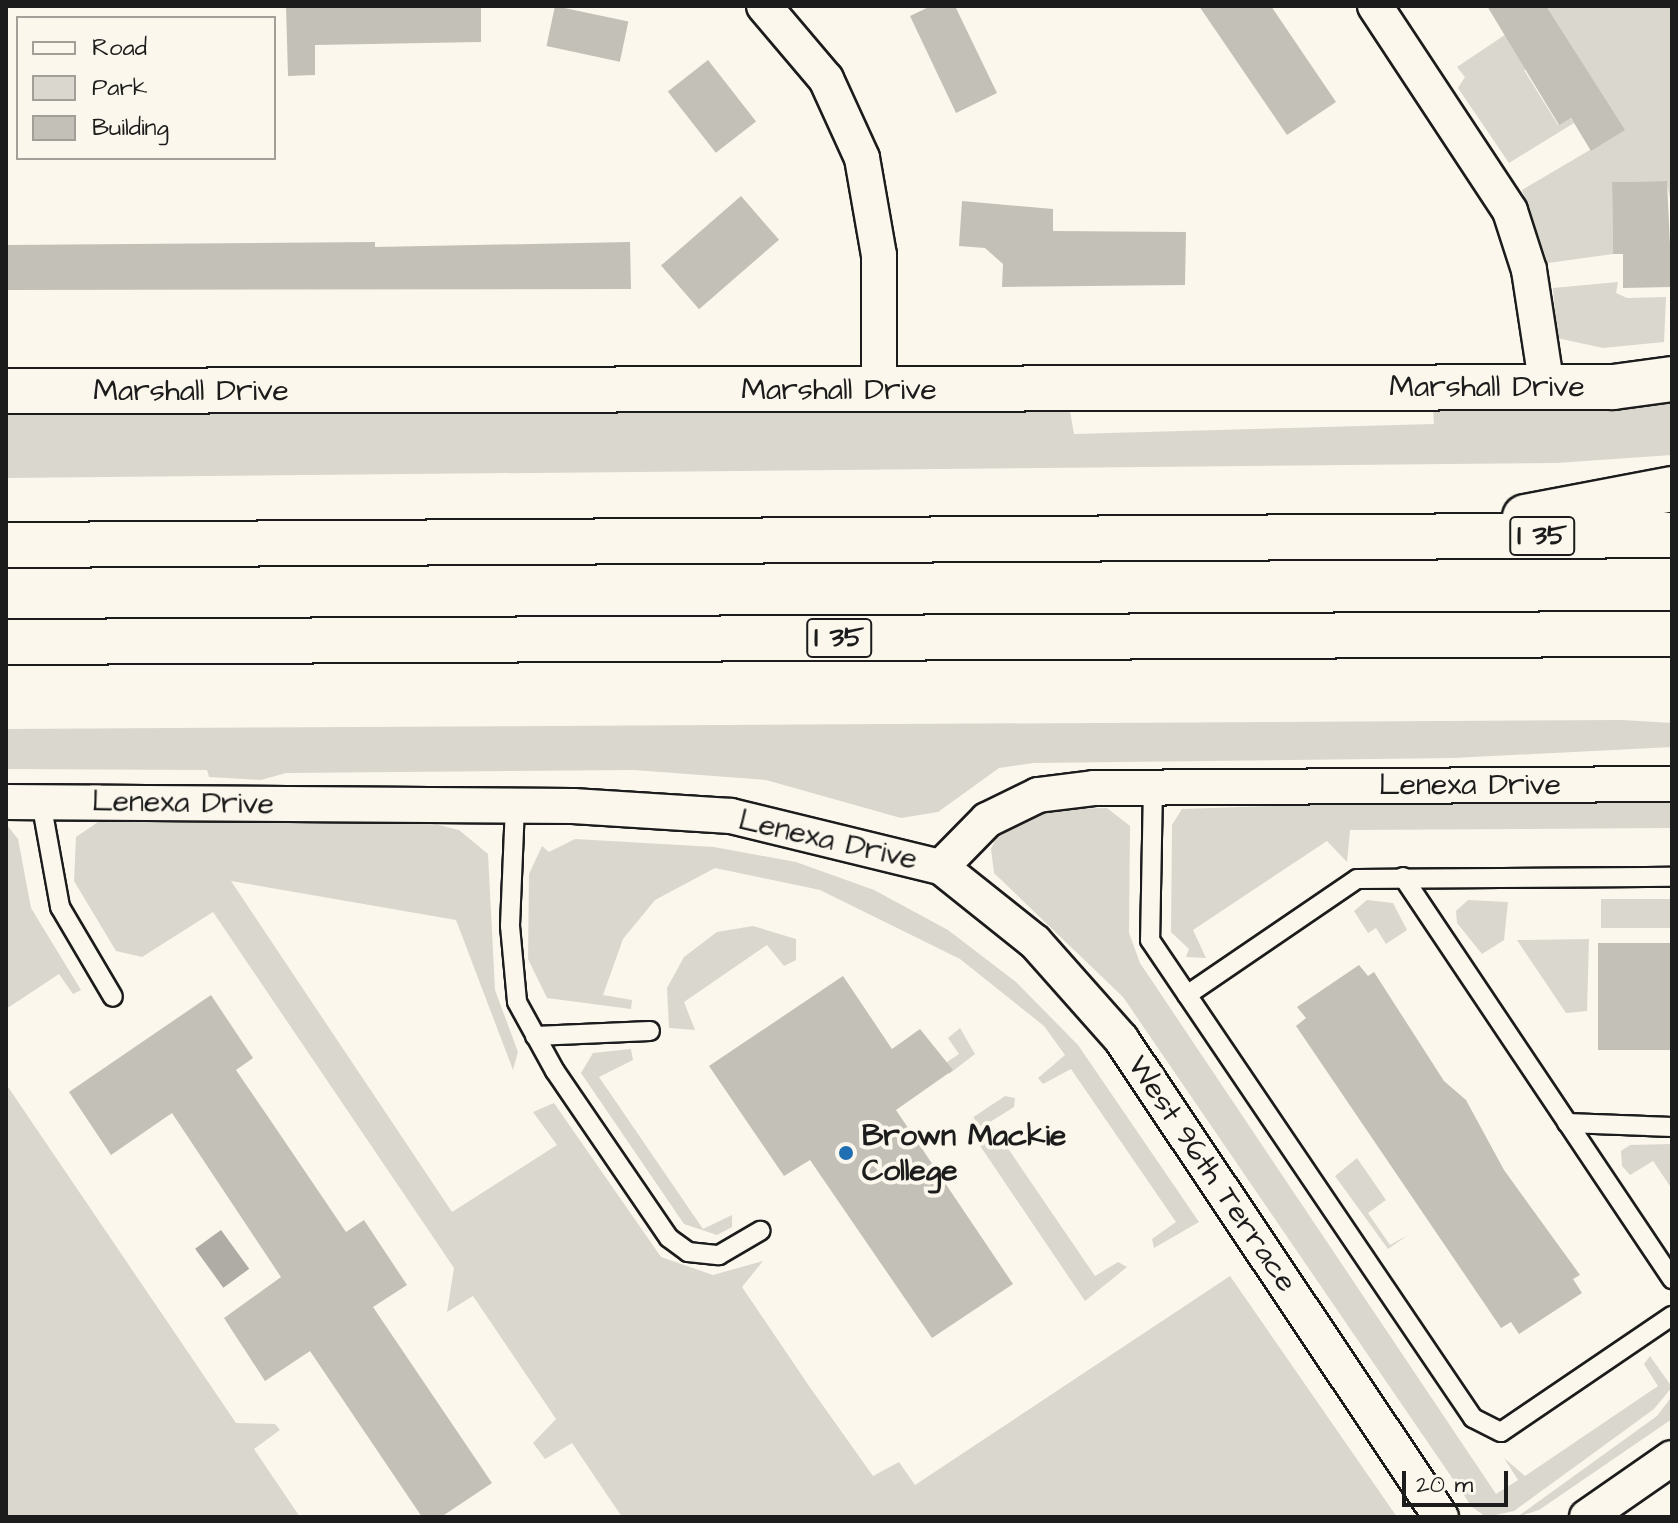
<!DOCTYPE html>
<style>
body{margin:0}
#map{position:relative;width:1678px;height:1523px;overflow:hidden;background:#fbf7ec;font-family:"Architects Daughter",sans-serif}
div>[style]{position:absolute}
[style*='--x']{left:calc(var(--x)*1px);top:calc(var(--y)*1px);width:calc(var(--w)*1px);rotate:calc(var(--a)*1deg)}
.green>*{inset:0;background:#dad7ce;transform-origin:0 0}
.water>*{inset:0;background:#afaca5;transform-origin:0 0}
.building>*{inset:0;background:#c3c0b8;transform-origin:0 0}
.roads{filter:drop-shadow(2px 0 #1c1c1c) drop-shadow(-2px 0 #1c1c1c) drop-shadow(0 2px #1c1c1c) drop-shadow(0 -2px #1c1c1c)}
.service>*{height:18px;margin:-9px;padding:0 9px;transform-origin:9px;border-radius:9px;background:#fbf7ec}
.minor>*{height:34px;margin:-17px;padding:0 17px;transform-origin:17px;border-radius:17px;background:#fbf7ec}
.tertiary>*{height:44px;margin:-22px;padding:0 22px;transform-origin:22px;border-radius:22px;background:#fbf7ec}
.motorway>*{height:44px;margin:-22px;padding:0 22px;transform-origin:22px;border-radius:22px;background:#fbf7ec}
.dots>*{width:22px;height:22px;translate:-50% -50%;box-sizing:border-box;border:4px solid #fbf7ec;border-radius:50%}
span{translate:-50% -50%;white-space:nowrap;text-align:center;line-height:1.15;-webkit-text-stroke:8px #fbf7ec;paint-order:stroke}
.shield-label span{padding:2px 6px;background:#fbf7ec;border:2px solid;border-radius:6px;-webkit-text-stroke-width:0}
.shield-label{font-size:28px;color:#1c1c1c;font-weight:700}
.street-label{font-size:30px;color:#1c1c1c}
.poi-label{font-size:30px;color:#1c1c1c;font-weight:700}
.left{translate:0 -50%;text-align:left}
.frame{position:absolute;inset:0;border:8px solid #1c1c1c;pointer-events:none}
.legend{position:absolute;left:16px;top:16px;width:260px;height:144px;box-sizing:border-box;background:#fbf7ec;border:2px solid #a29f99;margin:0;padding:10px 14px;list-style:none;font-size:24px;color:#1c1c1c}
.legend li{display:flex;align-items:center;gap:16px;height:40px}
.legend b{width:40px;border:2px solid #a29f99}
.scale{position:absolute;left:1402px;top:1471px;width:106px;height:36px;box-sizing:border-box;border:4px solid #1c1c1c;border-top:0;padding-left:10px;font-size:24px;line-height:28px;white-space:nowrap;color:#1c1c1c;-webkit-text-stroke:6px #fbf7ec;paint-order:stroke}
</style>
<div id="map">
<div class="green">
<i style="clip-path:polygon(1548px 6px,1672px 6px,1672px 206px,1666px 181px,1612px 182px,1613px 254px,1548px 263px,1522px 190px,1624px 130px,1568px 42px,1524px 70px,1558px 125px,1570px 118px,1574px 123px,1509px 163px,1458px 88px,1465px 77px,1457px 67px)"></i>
<i style="clip-path:polygon(1618px 282px,1616px 293px,1627px 298px,1666px 297px,1664px 342px,1603px 348px,1557px 338px,1553px 288px)"></i>
<i style="clip-path:polygon(1672px 398px,1672px 455px,1556px 463px,6px 478px,6px 412px,1069px 405px,1074px 434px,1434px 424px,1433px 409px)"></i>
<i style="clip-path:polygon(1622px 720px,1672px 723px,1672px 747px,1453px 758px,1034px 763px,999px 768px,938px 812px,901px 818px,766px 780px,634px 770px,286px 773px,261px 780px,209px 777px,207px 770px,6px 769px,6px 729px)"></i>
<i style="clip-path:polygon(1672px 793px,1672px 828px,1350px 830px,1347px 862px,1327px 841px,1193px 930px,1206px 958px,1186px 957px,1189px 949px,1171px 932px,1172px 825px,1182px 809px)"></i>
<i style="clip-path:polygon(1107px 808px,1130px 826px,1129px 933px,1140px 963px,1496px 1494px,1518px 1480px,1504px 1458px,1525px 1476px,1658px 1386px,1644px 1364px,1650px 1356px,1672px 1387px,1654px 1409px,1514px 1511px,1486px 1517px,1472px 1507px,1123px 997px,994px 873px,991px 849px,1000px 829px,1035px 810px)"></i>
<i style="clip-path:polygon(423px 821px,459px 830px,488px 854px,495px 990px,518px 1052px,513px 1070px,456px 920px,231px 881px,452px 1212px,557px 1145px,533px 1112px,554px 1103px,661px 1257px,713px 1275px,763px 1261px,742px 1287px,809px 1386px,873px 1476px,899px 1462px,915px 1485px,1230px 1276px,1397px 1517px,622px 1517px,572px 1443px,545px 1459px,533px 1443px,556px 1419px,473px 1296px,447px 1312px,454px 1268px,213px 912px,142px 957px,116px 951px,74px 881px,76px 837px,98px 822px)"></i>
<i style="clip-path:polygon(6px 824px,18px 839px,31px 908px,81px 990px,73px 994px,59px 974px,6px 1009px)"></i>
<i style="clip-path:polygon(575px 839px,714px 847px,796px 862px,874px 890px,948px 930px,1016px 982px,1078px 1045px,1199px 1222px,1154px 1248px,1152px 1239px,1176px 1222px,1071px 1069px,1043px 1084px,1038px 1078px,1065px 1055px,1044px 1026px,960px 959px,820px 890px,715px 868px,655px 900px,623px 939px,603px 995px,632px 1000px,631px 1009px,547px 998px,528px 959px,529px 874px,542px 846px,549px 852px)"></i>
<i style="left:1601px;top:899px;width:71px;height:29px"></i>
<i style="clip-path:polygon(1367px 900px,1393px 903px,1407px 930px,1386px 944px,1376px 928px,1368px 933px,1354px 911px)"></i>
<i style="clip-path:polygon(1468px 900px,1508px 902px,1504px 940px,1482px 954px,1457px 923px,1456px 911px)"></i>
<i style="clip-path:polygon(753px 926px,796px 939px,796px 960px,784px 966px,767px 945px,684px 1002px,695px 1030px,669px 1028px,667px 988px,684px 957px,717px 932px)"></i>
<i style="clip-path:polygon(1589px 939px,1587px 1011px,1566px 1013px,1517px 940px)"></i>
<i style="clip-path:polygon(960px 1028px,975px 1054px,949px 1074px,947px 1062px,959px 1054px,948px 1038px)"></i>
<i style="clip-path:polygon(631px 1049px,633px 1060px,599px 1077px,703px 1229px,732px 1215px,732px 1227px,717px 1235px,684px 1224px,581px 1073px,593px 1053px)"></i>
<i style="clip-path:polygon(6px 1084px,236px 1423px,275px 1424px,280px 1430px,254px 1449px,300px 1517px,6px 1517px)"></i>
<i style="clip-path:polygon(1005px 1096px,1015px 1098px,1014px 1107px,990px 1122px,1095px 1276px,1118px 1262px,1127px 1267px,1085px 1301px,970px 1131px,972px 1118px)"></i>
<i style="clip-path:polygon(1671px 1144px,1672px 1189px,1653px 1161px,1630px 1175px,1622px 1166px,1621px 1151px,1630px 1145px)"></i>
<i style="clip-path:polygon(1357px 1158px,1386px 1200px,1368px 1213px,1390px 1245px,1408px 1235px,1388px 1249px,1335px 1176px)"></i>
<i style="clip-path:polygon(1672px 1396px,1672px 1419px,1539px 1510px,1517px 1517px,1657px 1416px)"></i>
</div>
<div class="water">
<i style="left:221px;top:1230px;width:48px;height:32px;rotate:54deg"></i>
</div>
<div class="building">
<i style="clip-path:polygon(286px 6px,481px 6px,481px 42px,315px 45px,315px 75px,288px 76px)"></i>
<i style="left:555px;top:6px;width:75px;height:41px;rotate:12deg"></i>
<i style="clip-path:polygon(931px 6px,955px 6px,997px 93px,956px 113px,910px 16px)"></i>
<i style="clip-path:polygon(1199px 6px,1271px 6px,1336px 102px,1287px 135px)"></i>
<i style="clip-path:polygon(1487px 6px,1546px 6px,1625px 130px,1591px 151px,1571px 118px,1559px 125px)"></i>
<i style="left:708px;top:60px;width:78px;height:51px;rotate:52deg"></i>
<i style="clip-path:polygon(1667px 181px,1672px 287px,1623px 288px,1623px 254px,1613px 254px,1612px 182px)"></i>
<i style="left:741px;top:196px;width:58px;height:106px;rotate:49deg"></i>
<i style="clip-path:polygon(962px 201px,1053px 209px,1053px 231px,1186px 232px,1185px 285px,1002px 287px,1003px 264px,985px 248px,959px 246px)"></i>
<i style="clip-path:polygon(375px 242px,375px 247px,630px 242px,631px 289px,6px 290px,6px 245px)"></i>
<i style="left:1598px;top:943px;width:74px;height:107px"></i>
<i style="clip-path:polygon(1359px 965px,1368px 976px,1374px 972px,1444px 1081px,1466px 1100px,1504px 1170px,1580px 1275px,1573px 1279px,1582px 1293px,1519px 1334px,1511px 1322px,1501px 1328px,1296px 1026px,1306px 1018px,1297px 1007px)"></i>
<i style="clip-path:polygon(843px 976px,892px 1049px,920px 1029px,953px 1070px,896px 1110px,1013px 1284px,932px 1338px,810px 1160px,784px 1176px,709px 1066px)"></i>
<i style="clip-path:polygon(211px 995px,253px 1058px,236px 1070px,277px 1130px,346px 1232px,364px 1220px,407px 1285px,373px 1307px,492px 1483px,441px 1517px,422px 1517px,310px 1351px,265px 1381px,224px 1318px,281px 1277px,172px 1113px,111px 1155px,69px 1092px)"></i>
</div>
<div class="roads">
<div class="service">
<i style="--x:1153;--y:787;--w:153;--a:91.1"></i>
<i style="--x:1150;--y:940;--w:577;--a:55.95"></i>
<i style="--x:1473;--y:1418;--w:31;--a:27"></i>
<i style="--x:1501;--y:1432;--w:207;--a:-34.2"></i>
<i style="--x:41;--y:802;--w:107;--a:79.7"></i>
<i style="--x:60;--y:907;--w:104;--a:59.5"></i>
<i style="--x:515;--y:806;--w:120;--a:92.4"></i>
<i style="--x:510;--y:926;--w:76;--a:84.7"></i>
<i style="--x:517;--y:1002;--w:79;--a:61.2"></i>
<i style="--x:555;--y:1071;--w:202;--a:55.7"></i>
<i style="--x:669;--y:1238;--w:24;--a:36"></i>
<i style="--x:688;--y:1252;--w:31;--a:6"></i>
<i style="--x:719;--y:1255;--w:48;--a:-30.3"></i>
<i style="--x:1403;--y:877;--w:484;--a:56.2"></i>
<i style="--x:1187;--y:995;--w:206;--a:-34.3"></i>
<i style="--x:1357;--y:879;--w:315;--a:-0.4"></i>
<i style="--x:535;--y:1036;--w:115;--a:-2.5"></i>
<i style="--x:1567;--y:1123;--w:105;--a:2.2"></i>
</div>
<div class="minor">
<i style="--x:764;--y:6;--w:96;--a:49.7"></i>
<i style="--x:826;--y:79;--w:87;--a:65.5"></i>
<i style="--x:862;--y:158;--w:98;--a:80.1"></i>
<i style="--x:879;--y:255;--w:136;--a:90"></i>
<i style="--x:1375;--y:6;--w:245;--a:56.6"></i>
<i style="--x:1510;--y:211;--w:62;--a:72.1"></i>
<i style="--x:1529;--y:270;--w:118;--a:81.3"></i>
<i style="--x:6;--y:802;--w:567;--a:0.4"></i>
<i style="--x:573;--y:806;--w:158;--a:3.6"></i>
<i style="--x:731;--y:816;--w:216;--a:13.7"></i>
<i style="--x:941;--y:867;--w:120;--a:38.6"></i>
<i style="--x:1035;--y:942;--w:130;--a:48.4"></i>
<i style="--x:1121;--y:1039;--w:575;--a:56.2"></i>
<i style="--x:941;--y:867;--w:66;--a:-45.6"></i>
<i style="--x:987;--y:820;--w:57;--a:-26.1"></i>
<i style="--x:1038;--y:795;--w:56;--a:-7.1"></i>
<i style="--x:1094;--y:788;--w:578;--a:-0.4"></i>
<i style="--x:1587;--y:1517;--w:103;--a:-34.8"></i>
</div>
<div class="tertiary">
<i style="--x:6;--y:391;--w:1607;--a:-0.14"></i>
<i style="--x:1613;--y:387;--w:60;--a:-7.7"></i>
</div>
<div class="motorway">
<i style="--x:1525;--y:517;--w:150;--a:-10.8"></i>
<i style="--x:6;--y:545;--w:1666;--a:-0.34"></i>
<i style="--x:6;--y:642;--w:1666;--a:-0.28"></i>
</div>
</div>
<div class="dots">
<i style="left:846px;top:1153px;background:#1f6fb2"></i>
</div>
<div class="shield-label">
<span style="left:1542px;top:536px">I 35</span>
<span style="left:839px;top:638px">I 35</span>
</div>
<div class="street-label">
<span style="left:1487px;top:387px">Marshall Drive</span>
<span style="left:839px;top:390px">Marshall Drive</span>
<span style="left:191px;top:391px">Marshall Drive</span>
<span style="left:1470px;top:785px">Lenexa Drive</span>
<span style="left:183px;top:803px;rotate:1deg">Lenexa Drive</span>
<span style="left:828px;top:840px;rotate:13deg">Lenexa Drive</span>
<span style="left:1212px;top:1174px;rotate:56deg">West 96th Terrace</span>
</div>
<div class="poi-label">
<span class="left" style="left:862px;top:1153px">Brown Mackie<br>College</span>
</div>
<div class="frame"></div>
<ul class="legend">
<li><b style="height:10px;background:#fbf7ec"></b>Road</li>
<li><b style="height:22px;background:#dad7ce"></b>Park</li>
<li><b style="height:22px;background:#c3c0b8"></b>Building</li>
</ul>
<div class="scale">20 m</div>
</div>
